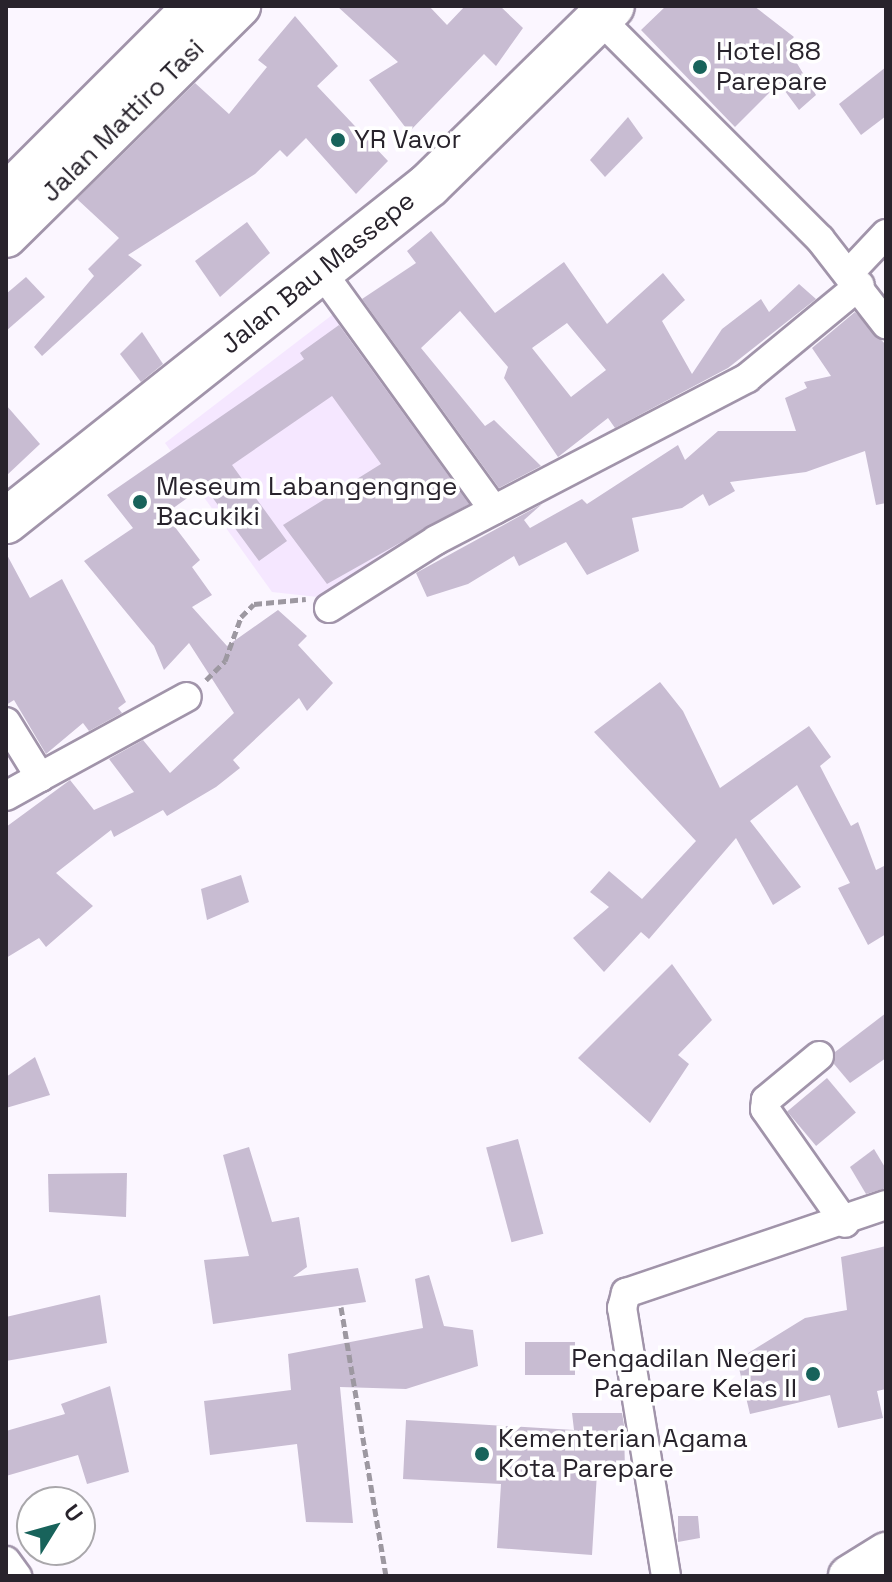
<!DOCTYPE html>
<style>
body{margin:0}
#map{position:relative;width:892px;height:1582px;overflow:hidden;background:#fbf6ff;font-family:"Space Grotesk",sans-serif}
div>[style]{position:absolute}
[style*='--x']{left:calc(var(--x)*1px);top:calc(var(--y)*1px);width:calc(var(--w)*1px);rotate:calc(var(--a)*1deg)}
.built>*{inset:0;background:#f5e7ff}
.building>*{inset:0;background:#c8bcd2;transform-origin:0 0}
.path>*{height:5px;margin-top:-2.5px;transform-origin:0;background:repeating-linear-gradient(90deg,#9d98a1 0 8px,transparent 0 12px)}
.roads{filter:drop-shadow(2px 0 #a194aa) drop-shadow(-2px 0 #a194aa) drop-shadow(0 2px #a194aa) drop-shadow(0 -2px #a194aa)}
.street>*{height:28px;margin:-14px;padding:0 14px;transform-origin:14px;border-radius:14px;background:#fff}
.secondary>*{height:40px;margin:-20px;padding:0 20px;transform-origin:20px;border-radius:20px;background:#fff}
.highway>*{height:44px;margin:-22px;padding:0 22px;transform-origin:22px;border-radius:22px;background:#fff}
.dots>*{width:22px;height:22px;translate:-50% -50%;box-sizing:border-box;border:4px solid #fff;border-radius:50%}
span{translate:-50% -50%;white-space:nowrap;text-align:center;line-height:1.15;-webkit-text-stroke:7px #fff;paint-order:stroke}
.poi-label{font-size:26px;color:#28232c}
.left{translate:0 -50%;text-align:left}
.right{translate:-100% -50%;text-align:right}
.street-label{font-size:26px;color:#28232c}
.frame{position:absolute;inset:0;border:8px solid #28232c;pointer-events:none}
.north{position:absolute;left:16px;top:1486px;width:80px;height:80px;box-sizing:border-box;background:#fff;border:2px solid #a9a7ab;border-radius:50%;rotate:53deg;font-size:22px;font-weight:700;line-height:32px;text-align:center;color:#28232c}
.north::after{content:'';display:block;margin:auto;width:28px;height:36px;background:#18635b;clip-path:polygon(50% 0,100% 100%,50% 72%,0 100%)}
</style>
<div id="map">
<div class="built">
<i style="clip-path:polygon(336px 312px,484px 509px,327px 598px,272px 592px,165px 443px)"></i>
</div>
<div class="building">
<i style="clip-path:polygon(337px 6px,429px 6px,447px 25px,465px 6px,500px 6px,523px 28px,496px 66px,484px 54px,409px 132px,369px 80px,398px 62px)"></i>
<i style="clip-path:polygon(666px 6px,754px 6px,794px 37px,786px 45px,816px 95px,799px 110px,779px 83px,735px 127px,641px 30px)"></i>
<i style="clip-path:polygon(295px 16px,338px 66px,317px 86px,388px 161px,356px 194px,306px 138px,287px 157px,280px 150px,255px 174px,128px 255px,142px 265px,42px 356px,34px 347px,94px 276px,88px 269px,119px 238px,77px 199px,195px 83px,229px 114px,267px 67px,258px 60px)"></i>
<i style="clip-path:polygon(886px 67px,886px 116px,861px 135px,839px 104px)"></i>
<i style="clip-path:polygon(628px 117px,643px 138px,605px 177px,590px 160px)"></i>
<i style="clip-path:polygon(247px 222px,270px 253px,220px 297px,195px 261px)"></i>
<i style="clip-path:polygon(evenodd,431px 231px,495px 313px,564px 262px,607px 324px,663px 273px,685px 300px,662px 321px,692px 374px,722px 329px,761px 299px,769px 312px,799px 284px,816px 299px,728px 368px,615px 428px,608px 418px,558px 457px,504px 378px,508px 367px,460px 311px,421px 348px,485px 426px,494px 420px,541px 466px,499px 488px,362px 299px,416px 263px,407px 251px,431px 231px,567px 323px,606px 370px,571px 397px,532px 348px,567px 323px)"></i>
<i style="clip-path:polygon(26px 277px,45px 297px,6px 331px,6px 294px)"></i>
<i style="clip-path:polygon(855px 312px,886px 345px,886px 503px,876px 505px,865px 451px,806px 472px,730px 482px,735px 491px,709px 506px,703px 494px,682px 508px,632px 518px,639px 551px,587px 575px,566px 542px,519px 566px,514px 556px,468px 584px,427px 597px,416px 573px,542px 504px,524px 520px,530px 528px,582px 499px,587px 504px,678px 445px,685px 460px,718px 431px,796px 431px,785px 398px,807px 388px,804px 382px,831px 376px,812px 348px)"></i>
<i style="clip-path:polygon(339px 325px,469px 504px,327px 584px,283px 525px,381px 464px,332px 396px,232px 465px,287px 541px,259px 561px,204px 486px,165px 514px,200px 560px,192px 567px,212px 595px,192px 607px,227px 646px,278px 610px,307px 636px,298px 645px,333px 683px,307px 711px,299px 698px,233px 760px,240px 768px,216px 787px,167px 816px,163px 810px,114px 837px,111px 830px,56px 873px,93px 906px,46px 947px,39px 938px,6px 958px,6px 827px,70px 780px,94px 810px,134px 792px,109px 759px,143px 740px,170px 773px,234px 713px,189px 643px,164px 670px,154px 646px,84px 561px,133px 528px,107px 495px,304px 359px,300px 353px)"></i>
<i style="clip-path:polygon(142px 332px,163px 364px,141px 382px,120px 354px)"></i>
<i style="clip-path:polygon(6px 405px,40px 444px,6px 476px)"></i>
<i style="clip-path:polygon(6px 553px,30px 598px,62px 579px,126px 702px,118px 708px,122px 713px,89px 731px,83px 723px,46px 754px,14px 700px,6px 705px)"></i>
<i style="clip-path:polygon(660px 682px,683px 711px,720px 788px,809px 726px,831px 757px,820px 766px,851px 826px,858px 822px,876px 870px,886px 865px,886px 934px,868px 945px,838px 888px,850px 883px,797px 785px,750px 821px,801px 887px,773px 905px,736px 838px,649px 939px,641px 932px,604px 972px,573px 938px,609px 907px,590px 892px,609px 871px,642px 899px,696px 841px,594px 732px)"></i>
<i style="clip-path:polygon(241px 875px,249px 902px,207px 920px,201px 889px)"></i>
<i style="clip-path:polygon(672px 964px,712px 1020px,678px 1055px,689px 1064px,650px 1123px,578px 1058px)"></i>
<i style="clip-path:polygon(886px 1013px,886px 1058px,850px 1083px,834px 1064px,835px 1052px)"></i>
<i style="clip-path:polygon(35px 1057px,50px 1095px,6px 1108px,6px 1077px)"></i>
<i style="left:827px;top:1078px;width:45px;height:52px;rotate:50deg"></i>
<i style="left:518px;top:1139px;width:98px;height:33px;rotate:75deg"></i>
<i style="clip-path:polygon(249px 1147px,272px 1222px,299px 1217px,307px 1267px,293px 1277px,358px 1268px,366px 1302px,213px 1324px,204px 1260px,249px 1256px,223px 1155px)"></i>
<i style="clip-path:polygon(874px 1149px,886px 1169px,886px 1188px,866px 1194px,850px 1167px)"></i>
<i style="clip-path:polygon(127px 1173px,126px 1217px,49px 1212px,48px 1174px)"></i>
<i style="clip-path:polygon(886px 1246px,886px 1389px,877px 1391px,883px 1418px,838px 1428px,830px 1395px,750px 1414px,737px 1360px,805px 1318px,847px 1310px,841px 1257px)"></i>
<i style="clip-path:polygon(429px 1275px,444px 1326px,473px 1330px,478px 1366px,406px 1389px,340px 1387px,353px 1523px,306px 1522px,297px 1444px,210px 1455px,204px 1401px,291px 1390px,288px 1354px,423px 1328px,415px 1279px)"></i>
<i style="clip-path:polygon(100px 1295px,107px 1343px,6px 1361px,6px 1317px)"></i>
<i style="left:525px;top:1342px;width:50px;height:33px"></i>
<i style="clip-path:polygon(110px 1386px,129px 1472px,87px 1484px,78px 1455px,6px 1476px,6px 1431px,65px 1414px,61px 1404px)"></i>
<i style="clip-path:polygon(572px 1413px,622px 1413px,624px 1425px,625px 1472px,597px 1473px,592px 1555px,497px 1548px,501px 1484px,403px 1479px,406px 1420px,574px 1430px)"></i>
<i style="clip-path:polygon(678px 1516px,698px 1516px,700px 1538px,678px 1542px)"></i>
</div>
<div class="path">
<i style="--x:206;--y:680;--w:27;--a:-45"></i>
<i style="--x:225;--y:661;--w:47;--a:-70"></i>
<i style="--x:241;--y:617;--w:18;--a:-45"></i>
<i style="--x:254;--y:604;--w:52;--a:-5.5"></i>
<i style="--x:341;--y:1307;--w:273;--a:80.5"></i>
</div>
<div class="roads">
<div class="street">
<i style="--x:600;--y:19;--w:311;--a:45"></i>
<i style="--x:820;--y:239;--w:108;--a:52.2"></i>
<i style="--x:321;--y:271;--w:295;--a:54.1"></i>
<i style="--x:851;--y:271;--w:51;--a:-46.6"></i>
<i style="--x:329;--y:608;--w:127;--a:-32.4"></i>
<i style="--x:436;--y:540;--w:351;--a:-27.5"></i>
<i style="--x:747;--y:378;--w:146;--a:-39.5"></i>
<i style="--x:6;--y:722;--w:65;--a:58.3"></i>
<i style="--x:40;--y:777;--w:167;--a:-28.6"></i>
<i style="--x:6;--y:796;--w:39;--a:-29"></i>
<i style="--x:819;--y:1056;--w:69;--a:140.3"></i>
<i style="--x:766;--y:1100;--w:9;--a:96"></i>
<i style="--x:765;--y:1109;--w:139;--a:54.9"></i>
<i style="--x:6;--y:1561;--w:19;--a:54"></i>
<i style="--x:666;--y:1576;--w:272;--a:-99.3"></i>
<i style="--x:622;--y:1308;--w:16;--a:-75"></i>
<i style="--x:626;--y:1293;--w:274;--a:-18.7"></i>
</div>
<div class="secondary">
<i style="--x:6;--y:194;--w:266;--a:-45"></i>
<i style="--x:6;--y:237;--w:329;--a:-44.6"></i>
<i style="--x:849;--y:1576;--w:44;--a:-31.9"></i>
</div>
<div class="highway">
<i style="--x:6;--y:521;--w:540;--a:-38.46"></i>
<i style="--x:429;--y:185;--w:256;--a:-44.4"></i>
</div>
</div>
<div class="dots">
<i style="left:700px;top:67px;background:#18635b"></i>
<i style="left:338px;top:140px;background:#18635b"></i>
<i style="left:140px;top:502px;background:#18635b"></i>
<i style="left:813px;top:1374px;background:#18635b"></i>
<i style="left:482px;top:1454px;background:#18635b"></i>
</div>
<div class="poi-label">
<span class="left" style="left:716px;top:67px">Hotel 88<br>Parepare</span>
<span class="left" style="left:354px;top:140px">YR Vavor</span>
<span class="left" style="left:156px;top:502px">Meseum Labangengnge<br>Bacukiki</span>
<span class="right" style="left:797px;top:1374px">Pengadilan Negeri<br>Parepare Kelas II</span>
<span class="left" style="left:498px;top:1454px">Kementerian Agama<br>Kota Parepare</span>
</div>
<div class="street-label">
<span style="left:123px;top:121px;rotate:-45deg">Jalan Mattiro Tasi</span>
<span style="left:318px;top:273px;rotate:-39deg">Jalan Bau Massepe</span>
</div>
<div class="frame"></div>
<div class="north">U</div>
</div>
